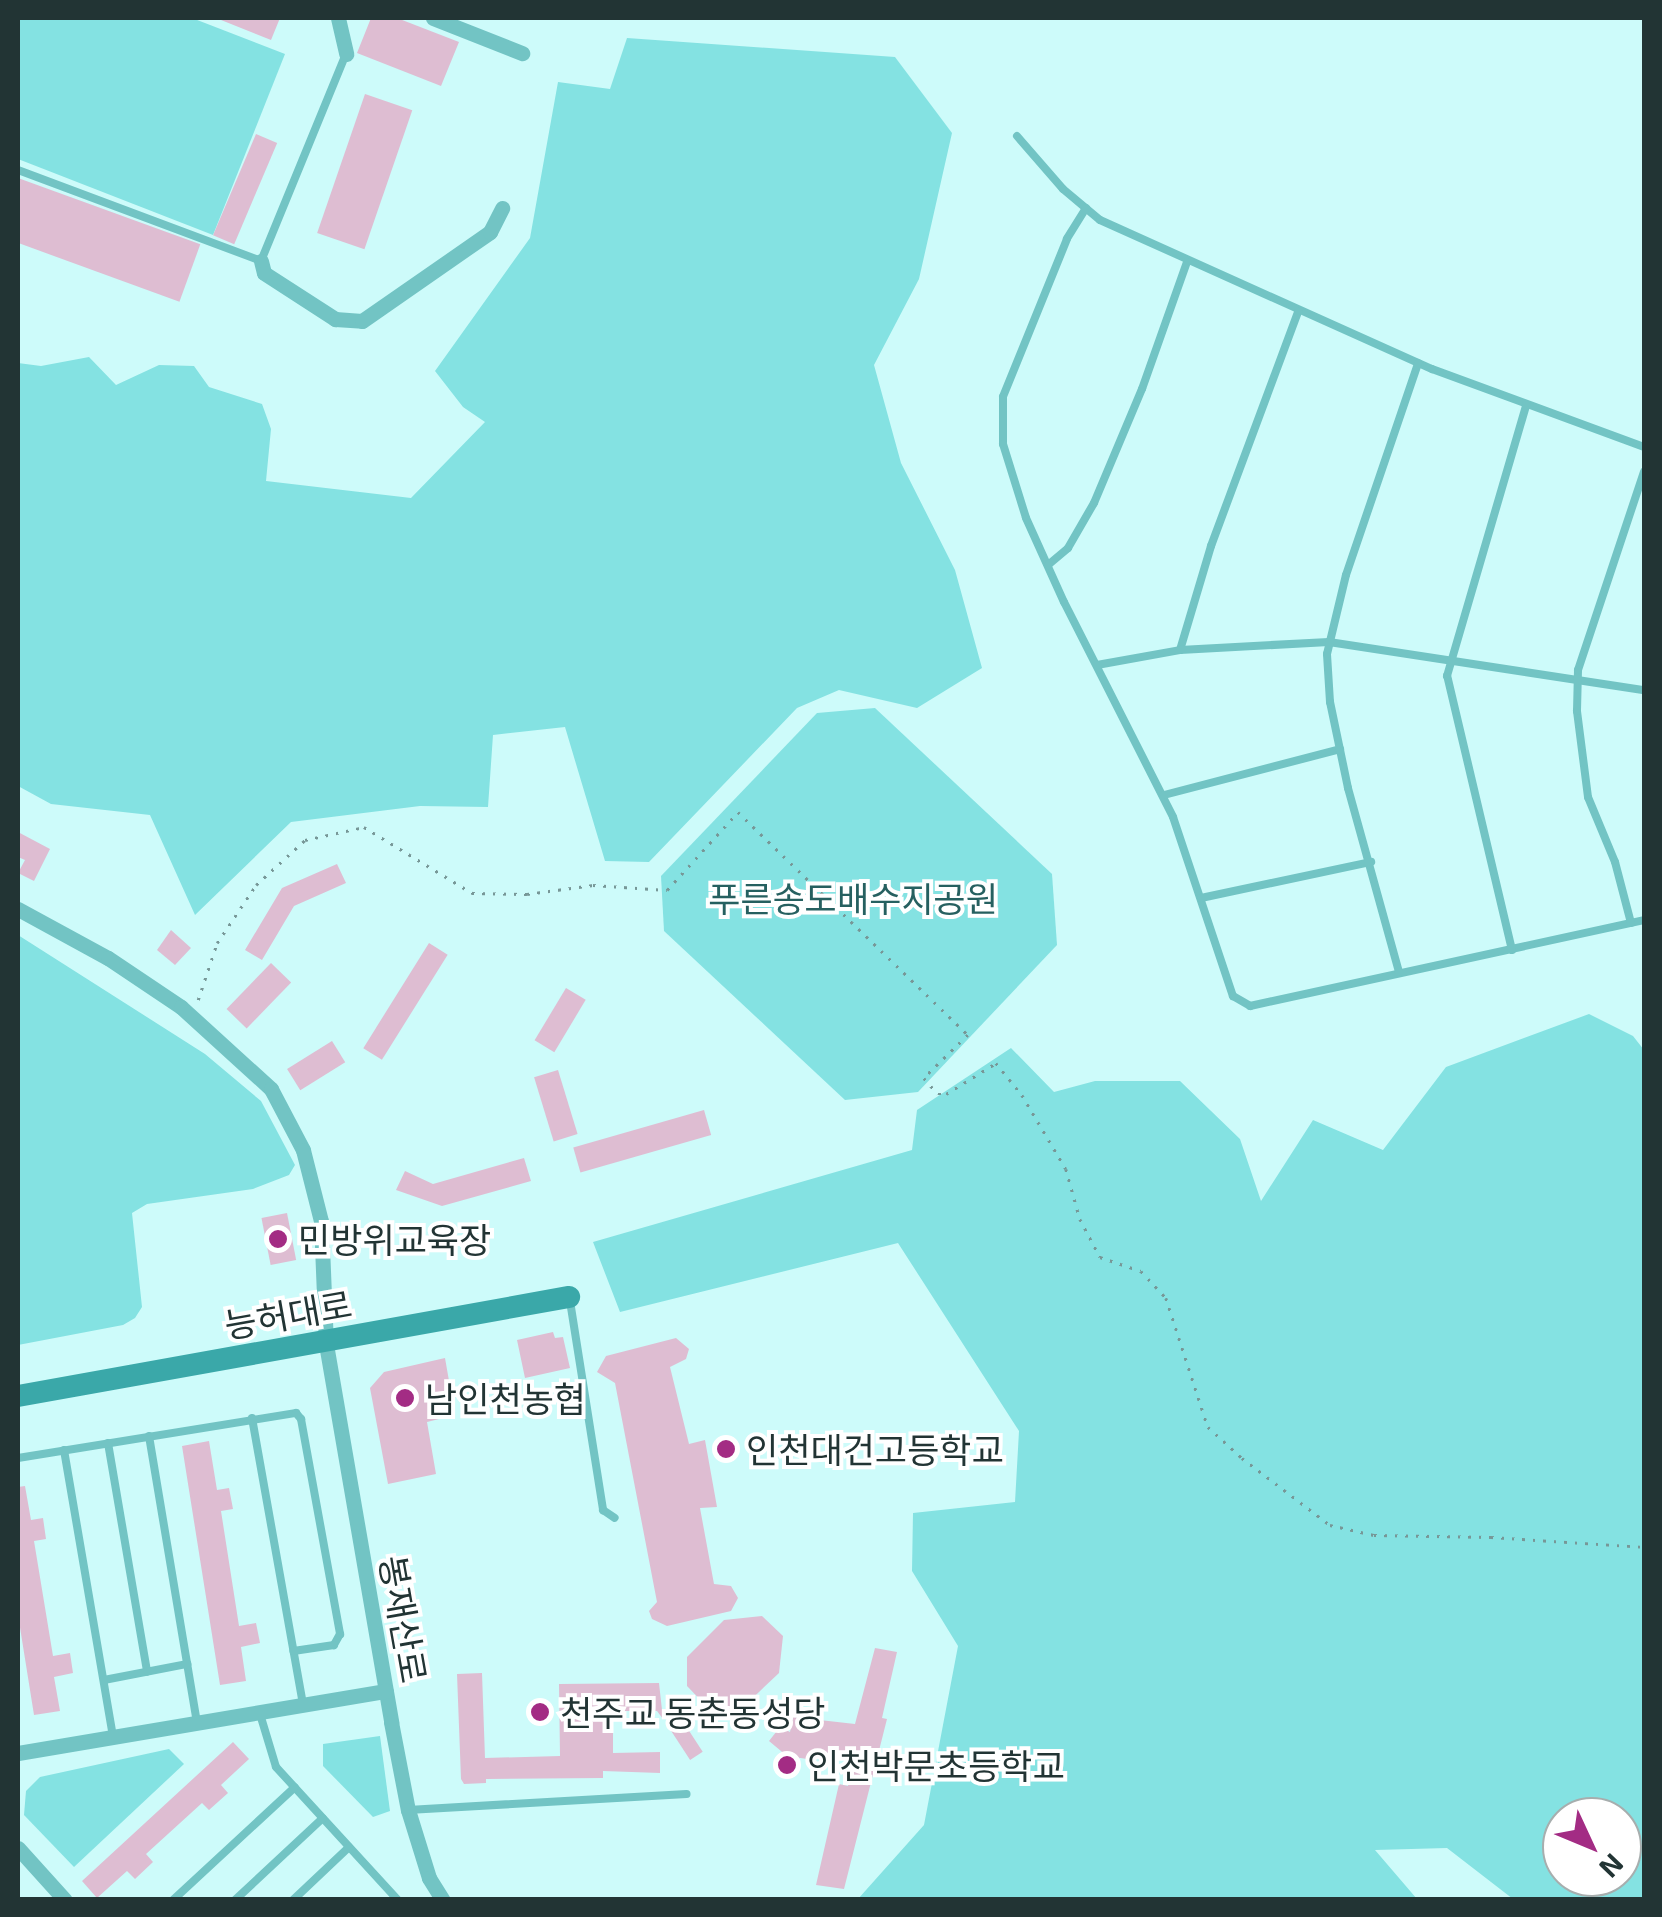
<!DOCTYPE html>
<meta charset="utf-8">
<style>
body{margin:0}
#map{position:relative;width:1662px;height:1917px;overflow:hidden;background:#cdfbfa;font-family:"Exo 2","Noto Sans KR",sans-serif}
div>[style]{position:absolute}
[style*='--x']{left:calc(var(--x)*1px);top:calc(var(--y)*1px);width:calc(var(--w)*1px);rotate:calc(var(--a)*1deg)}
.green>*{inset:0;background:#84e2e2}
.building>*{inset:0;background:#debdd2;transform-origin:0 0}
.path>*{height:2.5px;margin-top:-1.25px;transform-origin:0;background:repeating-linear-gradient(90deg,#779797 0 2.5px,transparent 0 10.5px)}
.lane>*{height:8px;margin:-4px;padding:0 4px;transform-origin:4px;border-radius:4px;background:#72c4c4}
.street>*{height:15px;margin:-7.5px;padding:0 7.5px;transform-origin:7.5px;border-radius:7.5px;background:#72c4c4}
.secondary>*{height:22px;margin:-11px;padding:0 11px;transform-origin:11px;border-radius:11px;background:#3aa8a9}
.dots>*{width:28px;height:28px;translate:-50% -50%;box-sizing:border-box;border:5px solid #fff;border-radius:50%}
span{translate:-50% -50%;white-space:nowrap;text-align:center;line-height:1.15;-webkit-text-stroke:8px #fff;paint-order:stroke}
.park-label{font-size:35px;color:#266060}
.poi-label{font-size:35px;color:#223434}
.left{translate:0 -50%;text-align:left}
.street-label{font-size:35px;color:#223434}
.frame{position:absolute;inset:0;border:20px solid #223434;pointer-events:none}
.north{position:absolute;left:1542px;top:1797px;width:100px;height:100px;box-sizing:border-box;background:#fff;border:2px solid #a7aeae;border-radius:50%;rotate:134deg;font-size:28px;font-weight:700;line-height:40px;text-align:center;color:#223434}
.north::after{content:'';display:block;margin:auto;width:35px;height:45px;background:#a32c84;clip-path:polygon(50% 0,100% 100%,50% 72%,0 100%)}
</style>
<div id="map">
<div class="green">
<i style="clip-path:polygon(18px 18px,192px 18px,285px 54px,213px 235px,18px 159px)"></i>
<i style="clip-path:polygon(627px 38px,895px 57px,952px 133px,919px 279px,874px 365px,901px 463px,955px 570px,982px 668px,917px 708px,839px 690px,797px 708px,649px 862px,605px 861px,565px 727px,493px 735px,488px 807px,420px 806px,291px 822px,195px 915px,150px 815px,51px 804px,18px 786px,18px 363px,41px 366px,89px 357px,116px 385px,159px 365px,194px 366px,209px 387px,262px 404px,271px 429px,266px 481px,411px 498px,485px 422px,463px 407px,435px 371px,530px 238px,558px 82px,610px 89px)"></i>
<i style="clip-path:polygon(875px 708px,1052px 874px,1057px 945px,918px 1092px,845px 1100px,664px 931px,661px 876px,817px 713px)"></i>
<i style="clip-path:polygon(18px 935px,205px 1054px,261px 1101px,295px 1165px,289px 1175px,253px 1189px,147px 1204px,132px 1213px,142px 1307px,135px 1318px,123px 1325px,18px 1345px)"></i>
<i style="clip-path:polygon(evenodd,1589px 1014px,1633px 1036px,1644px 1050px,1644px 1899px,1513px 1899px,1447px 1848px,1375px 1850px,1417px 1899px,858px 1899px,924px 1825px,958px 1646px,912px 1571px,913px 1513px,1015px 1502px,1019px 1431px,898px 1243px,620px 1312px,593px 1242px,912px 1150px,917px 1110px,1011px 1048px,1054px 1092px,1095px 1081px,1180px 1081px,1240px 1139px,1261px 1201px,1313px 1120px,1383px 1150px,1446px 1067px,1589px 1014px,1622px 1817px,1622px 1877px,1562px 1877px,1562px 1817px,1622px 1817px)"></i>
<i style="clip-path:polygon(380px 1736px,390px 1811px,373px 1817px,323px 1766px,323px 1744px)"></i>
<i style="clip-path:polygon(169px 1749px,184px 1764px,74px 1867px,24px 1815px,26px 1791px,40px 1777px)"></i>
</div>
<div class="building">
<i style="clip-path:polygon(216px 18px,280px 18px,271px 40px)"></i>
<i style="clip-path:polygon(371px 18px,397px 18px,459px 42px,441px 86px,357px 53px)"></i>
<i style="left:365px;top:94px;width:50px;height:147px;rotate:19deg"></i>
<i style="left:256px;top:134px;width:23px;height:110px;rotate:23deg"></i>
<i style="left:18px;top:178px;width:194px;height:61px;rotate:20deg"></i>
<i style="clip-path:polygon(18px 832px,50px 849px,34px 881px,18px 873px,25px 860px,18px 857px)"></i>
<i style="clip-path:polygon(337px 864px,346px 883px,294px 906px,262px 960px,245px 950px,282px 888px)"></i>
<i style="clip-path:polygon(171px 930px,191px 948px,175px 965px,157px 950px)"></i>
<i style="left:429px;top:943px;width:22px;height:124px;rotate:32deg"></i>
<i style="left:271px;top:963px;width:28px;height:64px;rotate:44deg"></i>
<i style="left:566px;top:988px;width:23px;height:61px;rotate:31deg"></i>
<i style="left:332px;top:1041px;width:25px;height:53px;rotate:58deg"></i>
<i style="left:558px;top:1070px;width:67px;height:25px;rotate:73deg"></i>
<i style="left:704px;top:1110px;width:26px;height:136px;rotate:74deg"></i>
<i style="clip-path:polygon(524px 1158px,531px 1181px,442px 1206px,396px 1190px,405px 1171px,433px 1184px)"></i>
<i style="left:287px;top:1213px;width:48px;height:26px;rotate:79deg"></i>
<i style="clip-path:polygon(553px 1332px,555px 1338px,563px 1337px,570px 1368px,525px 1378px,517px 1340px)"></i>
<i style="clip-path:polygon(676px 1338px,689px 1349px,686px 1359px,670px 1367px,689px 1444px,705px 1440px,717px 1507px,700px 1508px,714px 1584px,731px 1586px,738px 1598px,731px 1611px,667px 1626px,652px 1619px,649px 1611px,657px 1602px,615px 1383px,597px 1372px,606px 1356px)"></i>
<i style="clip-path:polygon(445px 1358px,455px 1415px,427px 1422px,436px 1474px,388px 1484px,370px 1388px,384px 1372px)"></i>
<i style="clip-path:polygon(209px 1441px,217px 1490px,229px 1488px,233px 1509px,221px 1511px,239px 1626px,256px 1623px,260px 1643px,241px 1647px,246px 1681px,220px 1685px,182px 1446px)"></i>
<i style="clip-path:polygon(25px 1486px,31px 1520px,43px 1518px,46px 1539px,34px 1541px,53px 1656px,70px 1653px,73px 1673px,54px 1677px,60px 1711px,34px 1715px,18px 1615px,18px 1487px)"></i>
<i style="clip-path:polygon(762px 1616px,783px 1636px,779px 1673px,741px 1709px,709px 1709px,687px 1686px,687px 1657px,724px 1620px)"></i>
<i style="clip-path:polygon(875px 1648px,897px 1652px,882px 1718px,887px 1719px,844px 1889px,816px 1885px,839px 1784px,848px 1786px,854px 1757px,816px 1751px,814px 1760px,787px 1756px,769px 1741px,780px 1727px,790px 1732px,793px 1717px,855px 1724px)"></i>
<i style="clip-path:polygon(482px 1673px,485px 1758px,560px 1756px,559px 1684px,659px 1683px,663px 1719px,657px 1711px,613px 1711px,613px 1753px,660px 1752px,660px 1773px,603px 1771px,603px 1778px,486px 1779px,486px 1783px,464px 1784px,461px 1779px,457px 1674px)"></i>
<i style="left:682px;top:1720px;width:38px;height:15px;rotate:57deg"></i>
<i style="clip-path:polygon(233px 1742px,249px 1759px,221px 1785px,228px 1793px,209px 1810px,202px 1803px,146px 1854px,153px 1862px,135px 1879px,127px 1871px,97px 1898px,82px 1881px)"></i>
</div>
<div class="path">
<i style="--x:198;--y:1000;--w:60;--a:-71.6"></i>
<i style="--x:217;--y:943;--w:70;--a:-56.1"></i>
<i style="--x:256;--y:885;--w:67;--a:-42.6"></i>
<i style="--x:305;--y:840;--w:60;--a:-12.4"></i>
<i style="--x:364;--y:827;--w:127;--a:31.4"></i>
<i style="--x:472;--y:893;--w:55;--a:1"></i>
<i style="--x:527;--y:894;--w:67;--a:-7.8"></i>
<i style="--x:593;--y:885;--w:74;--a:3.9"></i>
<i style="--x:667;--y:890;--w:105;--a:-47.7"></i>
<i style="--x:738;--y:812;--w:320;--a:44.1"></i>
<i style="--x:968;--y:1035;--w:62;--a:135.7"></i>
<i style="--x:924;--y:1078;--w:21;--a:49"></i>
<i style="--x:938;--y:1094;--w:8;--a:0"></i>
<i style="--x:946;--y:1094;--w:59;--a:-31.8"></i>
<i style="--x:996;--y:1063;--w:41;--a:50.9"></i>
<i style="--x:1022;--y:1095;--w:86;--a:59.3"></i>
<i style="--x:1066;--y:1169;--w:52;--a:74.4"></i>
<i style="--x:1080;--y:1219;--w:43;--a:62.2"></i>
<i style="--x:1100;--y:1257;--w:43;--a:18.9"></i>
<i style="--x:1141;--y:1271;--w:37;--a:47"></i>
<i style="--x:1166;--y:1298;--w:136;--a:72"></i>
<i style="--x:1208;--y:1427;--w:46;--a:42.4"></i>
<i style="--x:1242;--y:1458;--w:111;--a:37.3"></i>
<i style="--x:1330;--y:1525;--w:45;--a:12.8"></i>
<i style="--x:1374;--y:1535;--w:117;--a:1"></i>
<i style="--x:1491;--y:1537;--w:153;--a:3.7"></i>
</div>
<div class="lane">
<i style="--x:1017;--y:136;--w:70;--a:49"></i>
<i style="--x:1063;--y:189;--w:48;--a:40"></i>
<i style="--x:1100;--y:220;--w:364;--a:24.2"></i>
<i style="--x:1432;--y:369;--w:226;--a:20.2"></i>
<i style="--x:18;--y:170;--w:259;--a:20.5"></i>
<i style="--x:261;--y:261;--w:224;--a:-67.7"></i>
<i style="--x:1086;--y:208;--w:36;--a:122"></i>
<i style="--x:1067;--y:239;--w:170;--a:112.1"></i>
<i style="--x:1003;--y:397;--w:47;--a:90"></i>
<i style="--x:1003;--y:444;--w:77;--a:72.7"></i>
<i style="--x:1026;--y:518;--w:92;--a:65.7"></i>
<i style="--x:1064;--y:602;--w:241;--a:63.1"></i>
<i style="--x:1173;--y:817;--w:189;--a:71.5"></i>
<i style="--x:1233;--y:996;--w:20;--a:30"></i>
<i style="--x:1250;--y:1006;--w:403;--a:-12.3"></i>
<i style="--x:1048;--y:565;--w:26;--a:-40"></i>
<i style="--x:1068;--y:548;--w:52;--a:-60"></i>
<i style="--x:1094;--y:503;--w:124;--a:-67.2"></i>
<i style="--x:1142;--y:389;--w:135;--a:-70.5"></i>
<i style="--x:1180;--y:650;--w:109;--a:-73.4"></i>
<i style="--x:1211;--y:546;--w:250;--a:-69.6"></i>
<i style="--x:1097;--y:665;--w:84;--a:-10.2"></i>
<i style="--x:1180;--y:650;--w:149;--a:-3.1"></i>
<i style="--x:1329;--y:642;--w:319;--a:8.7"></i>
<i style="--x:1164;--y:795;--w:182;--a:-14.6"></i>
<i style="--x:1201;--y:898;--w:174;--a:-12"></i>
<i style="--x:1631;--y:923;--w:63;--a:-104.7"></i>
<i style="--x:1615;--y:862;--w:70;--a:-112.6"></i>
<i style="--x:1588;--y:797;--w:87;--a:-97.3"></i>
<i style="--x:1577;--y:711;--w:41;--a:-88.6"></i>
<i style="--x:1578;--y:670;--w:209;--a:-71.6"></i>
<i style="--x:1512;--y:950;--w:282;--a:-103.3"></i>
<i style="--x:1447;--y:676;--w:282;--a:-73.7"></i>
<i style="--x:1399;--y:972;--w:191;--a:-105.5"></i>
<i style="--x:1348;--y:788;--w:88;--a:-101.8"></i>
<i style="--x:1330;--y:702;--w:48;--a:-93.6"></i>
<i style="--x:1327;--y:654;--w:81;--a:-76.5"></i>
<i style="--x:1346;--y:575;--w:224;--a:-71.2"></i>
<i style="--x:570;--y:1301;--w:212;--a:81"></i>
<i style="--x:603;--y:1510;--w:14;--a:34"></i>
<i style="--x:252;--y:1418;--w:291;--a:79.9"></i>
<i style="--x:149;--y:1436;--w:290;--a:80.5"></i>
<i style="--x:108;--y:1443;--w:232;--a:80.3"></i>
<i style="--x:64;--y:1450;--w:291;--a:80.3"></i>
<i style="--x:18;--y:1458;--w:282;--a:-9.2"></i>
<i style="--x:296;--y:1413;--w:8;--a:50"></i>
<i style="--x:301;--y:1419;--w:219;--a:79.7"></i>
<i style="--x:340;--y:1634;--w:13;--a:119"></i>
<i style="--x:334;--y:1645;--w:41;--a:171.7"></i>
<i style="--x:104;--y:1680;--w:85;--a:-10.9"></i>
<i style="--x:260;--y:1714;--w:55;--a:73.2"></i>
<i style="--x:276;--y:1767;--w:180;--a:47.5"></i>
<i style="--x:408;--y:1810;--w:279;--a:-3.3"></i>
<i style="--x:173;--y:1900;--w:166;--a:-42.8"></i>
<i style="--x:235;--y:1900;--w:120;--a:-43"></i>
<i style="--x:293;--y:1900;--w:77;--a:-43.4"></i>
</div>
<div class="street">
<i style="--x:338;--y:18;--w:37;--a:77"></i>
<i style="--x:433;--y:18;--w:96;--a:21.5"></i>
<i style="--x:261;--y:261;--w:12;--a:76"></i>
<i style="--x:264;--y:273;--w:85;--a:32.9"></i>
<i style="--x:335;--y:319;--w:27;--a:4"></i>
<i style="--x:362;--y:321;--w:156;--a:-34.8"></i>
<i style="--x:490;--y:232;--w:27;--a:-63"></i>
<i style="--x:18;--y:909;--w:102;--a:28.6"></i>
<i style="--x:108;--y:958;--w:88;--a:33.9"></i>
<i style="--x:181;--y:1007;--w:122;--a:42.3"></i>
<i style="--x:271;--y:1089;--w:69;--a:62.3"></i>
<i style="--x:303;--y:1150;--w:73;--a:75.8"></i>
<i style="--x:321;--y:1221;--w:123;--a:87.7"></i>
<i style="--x:326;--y:1344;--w:384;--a:80.2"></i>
<i style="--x:391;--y:1722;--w:90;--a:79.1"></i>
<i style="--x:408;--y:1810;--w:71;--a:72.8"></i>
<i style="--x:429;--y:1878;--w:26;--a:58"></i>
<i style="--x:18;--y:1753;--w:373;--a:-9.6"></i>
<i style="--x:18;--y:1848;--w:70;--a:47.9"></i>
</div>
<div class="secondary">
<i style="--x:18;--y:1396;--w:560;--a:-10.19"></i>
</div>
<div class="dots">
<i style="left:278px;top:1239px;background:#a32c84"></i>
<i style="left:405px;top:1398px;background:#a32c84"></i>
<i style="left:726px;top:1449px;background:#a32c84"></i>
<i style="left:540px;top:1712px;background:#a32c84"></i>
<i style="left:787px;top:1765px;background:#a32c84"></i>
</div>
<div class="park-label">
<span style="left:853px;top:898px">푸른송도배수지공원</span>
</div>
<div class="poi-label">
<span class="left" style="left:298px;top:1239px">민방위교육장</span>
<span class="left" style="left:425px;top:1398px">남인천농협</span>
<span class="left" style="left:746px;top:1449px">인천대건고등학교</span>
<span class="left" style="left:560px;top:1712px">천주교 동춘동성당</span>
<span class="left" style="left:807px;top:1765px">인천박문초등학교</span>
</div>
<div class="street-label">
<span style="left:288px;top:1314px;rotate:-10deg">능허대로</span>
<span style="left:404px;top:1619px;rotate:80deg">봉재산로</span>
</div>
<div class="frame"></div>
<div class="north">N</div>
</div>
